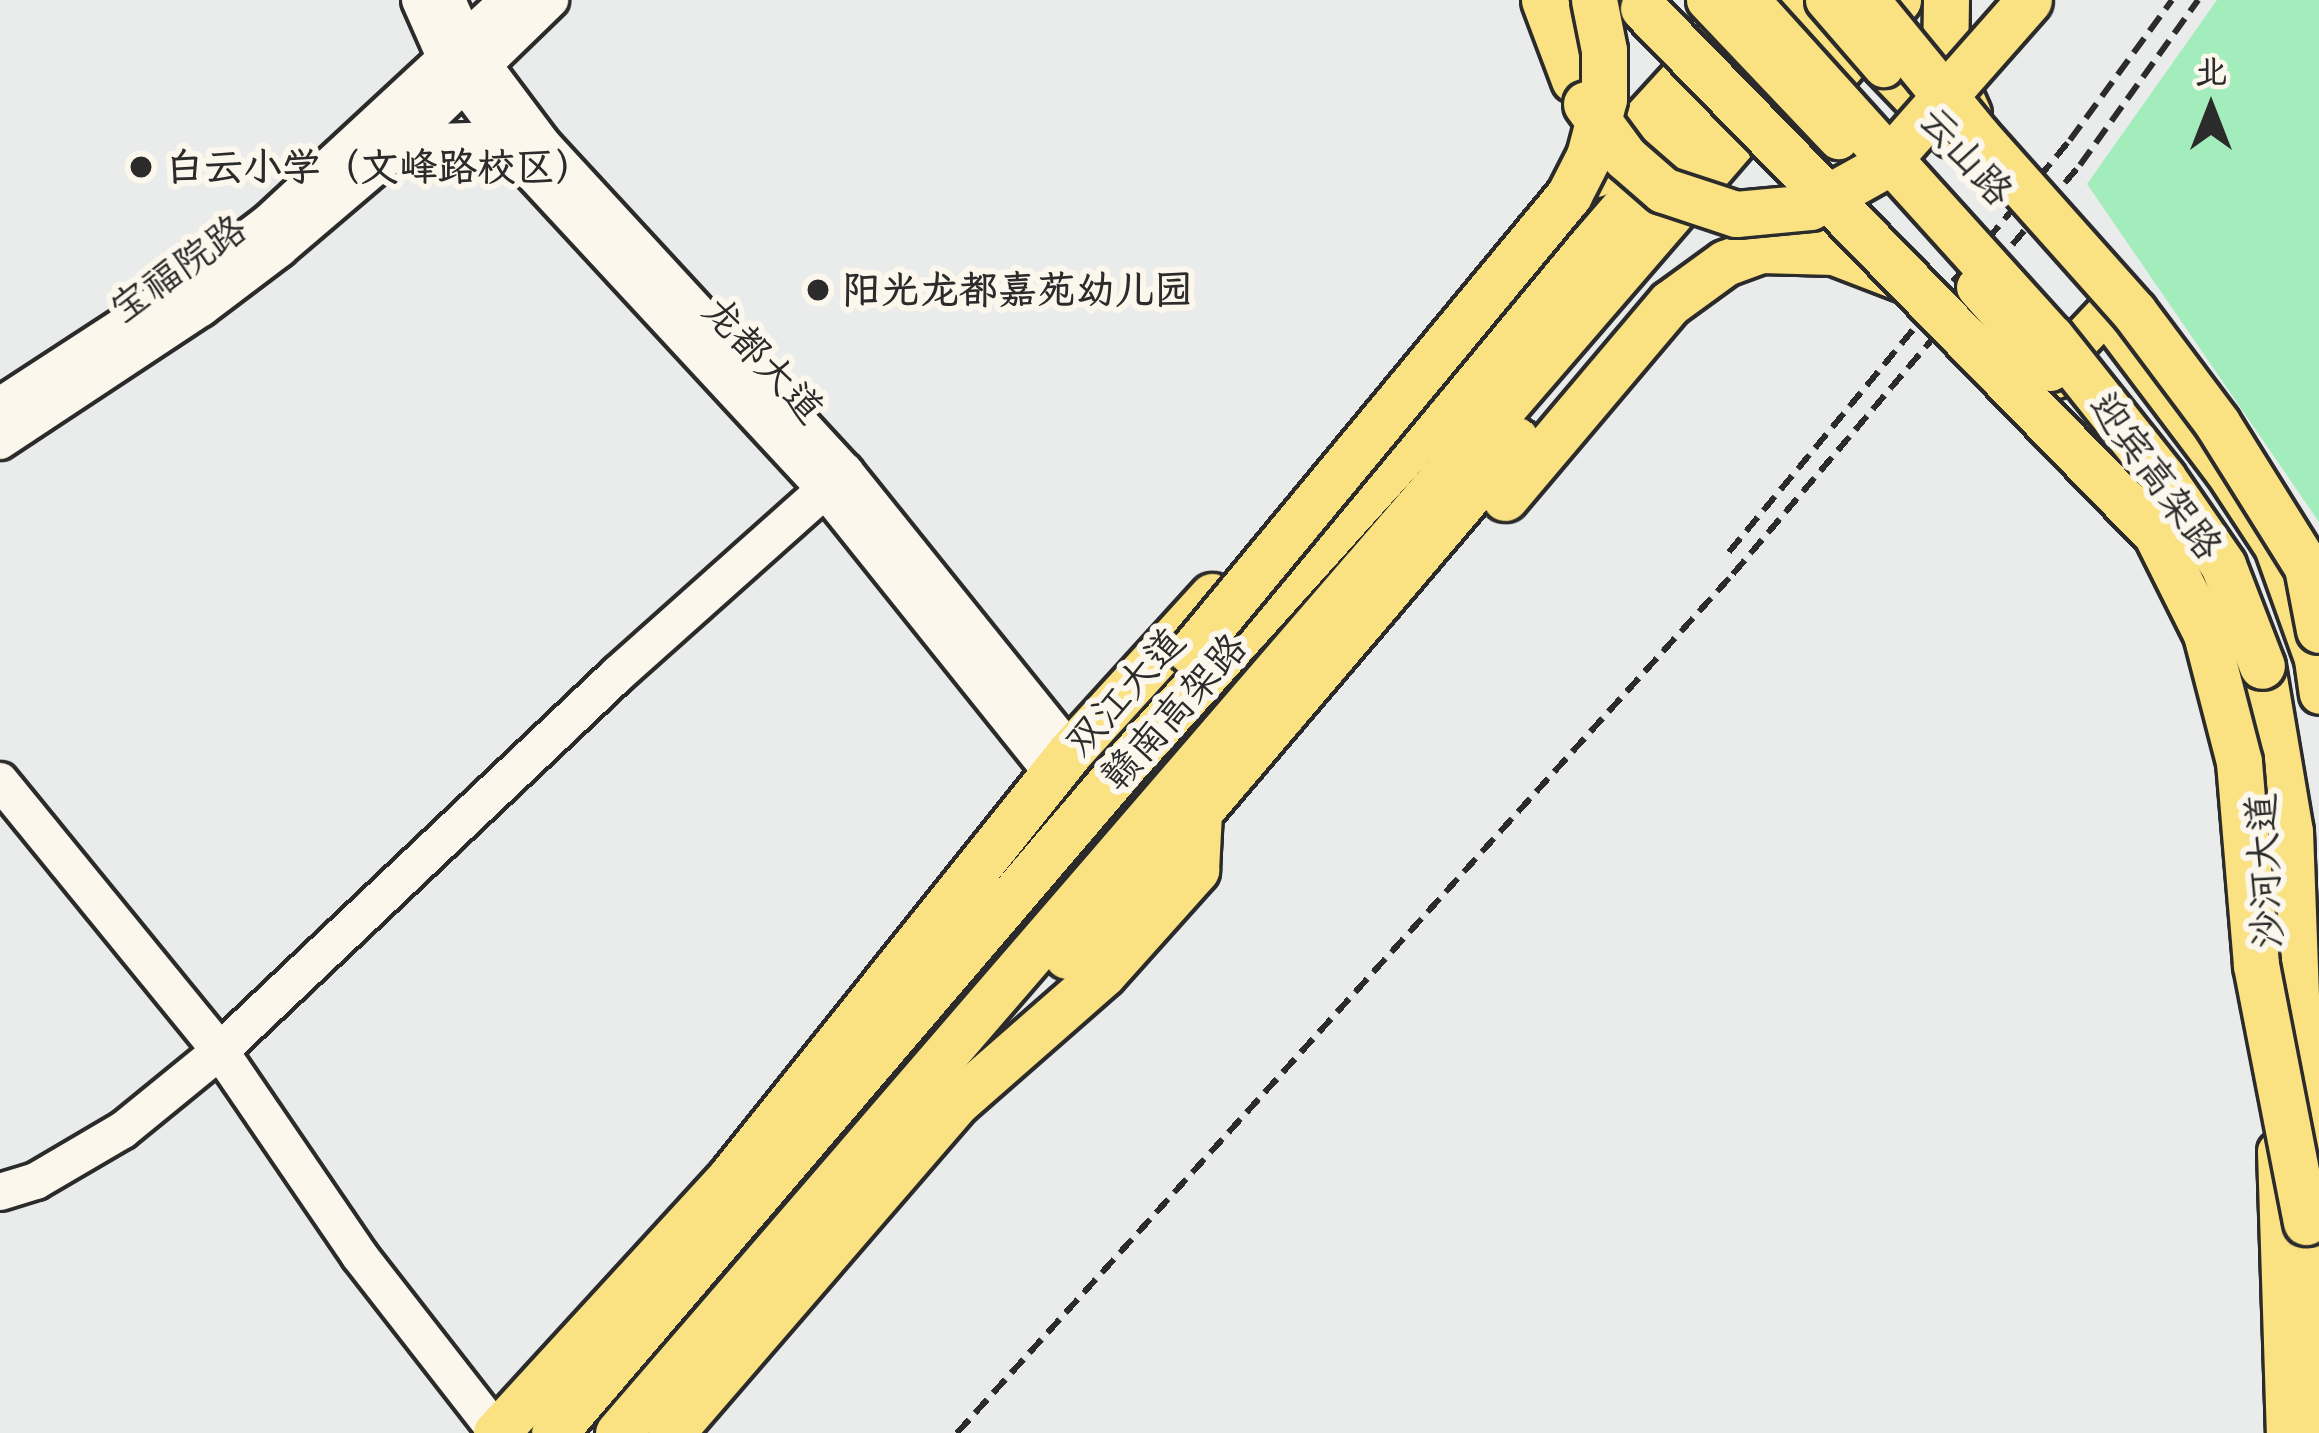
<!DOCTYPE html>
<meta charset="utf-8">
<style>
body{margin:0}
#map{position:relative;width:2319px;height:1433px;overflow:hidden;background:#eaebeb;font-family:Itim,"LXGW WenKai TC",sans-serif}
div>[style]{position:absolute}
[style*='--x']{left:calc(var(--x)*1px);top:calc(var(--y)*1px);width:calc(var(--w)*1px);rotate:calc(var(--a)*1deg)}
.green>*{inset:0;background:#a3edbc}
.roads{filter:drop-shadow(3px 0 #2b2b2b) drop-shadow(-3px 0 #2b2b2b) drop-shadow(0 3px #2b2b2b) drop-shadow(0 -3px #2b2b2b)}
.secondary>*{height:36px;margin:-18px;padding:0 18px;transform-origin:18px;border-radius:18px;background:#fbf7ec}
.primary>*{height:39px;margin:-19.5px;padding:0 19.5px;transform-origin:19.5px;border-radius:19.5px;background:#fae181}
.highway>*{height:45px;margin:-22.5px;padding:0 22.5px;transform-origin:22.5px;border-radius:22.5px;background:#fae181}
.rail>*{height:6px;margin-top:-3px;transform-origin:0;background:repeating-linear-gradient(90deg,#2b2b2b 0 18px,transparent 0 27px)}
.bridges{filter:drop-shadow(3px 0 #2b2b2b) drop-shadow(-3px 0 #2b2b2b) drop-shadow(0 3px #2b2b2b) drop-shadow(0 -3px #2b2b2b)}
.primary-bridge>*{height:39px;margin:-19.5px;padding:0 19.5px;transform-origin:19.5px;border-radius:19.5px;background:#fae181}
.highway-bridge>*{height:45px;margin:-22.5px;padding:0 22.5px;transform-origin:22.5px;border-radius:22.5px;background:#fae181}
.dots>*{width:33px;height:33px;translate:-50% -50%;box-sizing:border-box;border:6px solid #fbf7ec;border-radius:50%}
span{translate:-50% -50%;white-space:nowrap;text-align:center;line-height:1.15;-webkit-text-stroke:12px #fbf7ec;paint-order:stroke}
.street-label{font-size:39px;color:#2b2b2b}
.poi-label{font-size:39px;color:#2b2b2b;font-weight:700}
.left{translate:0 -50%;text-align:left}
.north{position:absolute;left:2151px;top:48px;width:120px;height:120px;-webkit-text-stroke:9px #fbf7ec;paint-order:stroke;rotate:0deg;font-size:33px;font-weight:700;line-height:48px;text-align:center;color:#2b2b2b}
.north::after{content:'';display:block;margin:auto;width:42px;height:54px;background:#2b2b2b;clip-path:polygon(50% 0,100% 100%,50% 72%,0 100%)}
</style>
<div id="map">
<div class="green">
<i style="clip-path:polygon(2217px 0,2319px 0,2319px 522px,2087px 184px)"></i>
</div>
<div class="roads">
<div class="secondary">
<i style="--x:420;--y:0;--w:64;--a:66.2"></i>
<i style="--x:446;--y:59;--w:134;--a:53.2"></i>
<i style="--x:526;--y:166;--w:440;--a:47.2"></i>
<i style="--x:825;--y:489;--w:365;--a:51.3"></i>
<i style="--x:447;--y:0;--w:45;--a:66.3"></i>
<i style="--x:465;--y:41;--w:130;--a:53.1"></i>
<i style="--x:543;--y:145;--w:445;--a:47.3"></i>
<i style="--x:845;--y:472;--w:359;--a:51.2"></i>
<i style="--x:393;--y:152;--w:46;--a:-12.5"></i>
<i style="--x:438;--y:142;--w:38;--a:-2"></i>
<i style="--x:476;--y:141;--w:51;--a:27.1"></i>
<i style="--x:0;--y:406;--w:230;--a:-33.1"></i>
<i style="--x:193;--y:280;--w:96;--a:-37.3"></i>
<i style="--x:269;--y:222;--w:327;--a:-42.8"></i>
<i style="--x:0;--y:441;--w:241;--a:-33.5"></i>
<i style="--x:201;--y:308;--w:98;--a:-37.1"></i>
<i style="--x:279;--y:249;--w:150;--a:-40.4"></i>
<i style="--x:393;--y:152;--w:219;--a:-44.1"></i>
<i style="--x:0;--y:781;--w:348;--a:50.8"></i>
<i style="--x:220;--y:1051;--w:247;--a:55.7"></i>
<i style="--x:359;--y:1255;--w:224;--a:52.1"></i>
<i style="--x:0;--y:1192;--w:38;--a:-17"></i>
<i style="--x:36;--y:1181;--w:101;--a:-30.4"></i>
<i style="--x:123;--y:1130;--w:125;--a:-39.2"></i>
<i style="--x:220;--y:1051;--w:548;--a:-43.45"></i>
<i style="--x:618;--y:674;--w:304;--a:-41.7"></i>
</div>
<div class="primary">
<i style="--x:1883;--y:67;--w:97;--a:46.3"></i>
<i style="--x:2056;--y:378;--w:9;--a:-131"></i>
<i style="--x:2050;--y:371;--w:80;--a:-46.5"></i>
<i style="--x:2105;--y:313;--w:199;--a:53"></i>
<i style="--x:2225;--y:472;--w:90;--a:56.8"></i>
<i style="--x:2274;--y:547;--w:119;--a:70.3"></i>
<i style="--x:2314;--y:659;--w:35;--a:82"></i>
<i style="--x:2277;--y:1151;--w:282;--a:88.2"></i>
</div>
<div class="highway">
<i style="--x:1544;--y:0;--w:85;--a:69.4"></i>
<i style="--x:1946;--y:0;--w:62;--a:90.9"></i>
<i style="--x:1945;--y:62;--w:57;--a:66.1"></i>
<i style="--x:1799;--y:114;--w:151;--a:-49"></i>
<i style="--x:1595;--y:174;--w:200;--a:-47.6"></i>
<i style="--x:1505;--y:498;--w:255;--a:-49.8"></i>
<i style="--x:1670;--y:303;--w:68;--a:-36"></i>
<i style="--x:1725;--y:263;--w:37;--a:-20"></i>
<i style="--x:1760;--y:250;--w:74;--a:1.5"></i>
<i style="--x:1834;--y:252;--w:78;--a:21"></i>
<i style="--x:2262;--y:666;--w:167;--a:80.4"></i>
<i style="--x:2290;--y:831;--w:602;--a:87.91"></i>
<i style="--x:1067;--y:956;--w:195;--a:-47.5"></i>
<i style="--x:1199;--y:812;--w:489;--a:-49.6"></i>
<i style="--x:496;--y:1433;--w:350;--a:-47.5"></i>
<i style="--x:732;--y:1175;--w:541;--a:-51.37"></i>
<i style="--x:1070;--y:752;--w:211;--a:-47.7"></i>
<i style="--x:554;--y:1433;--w:884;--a:-49.5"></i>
<i style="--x:1128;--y:761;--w:690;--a:-48.06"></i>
<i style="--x:1589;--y:248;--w:328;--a:-49.2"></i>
<i style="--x:618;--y:1433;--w:1893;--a:-49.2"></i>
<i style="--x:671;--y:1433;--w:439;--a:-49.2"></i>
<i style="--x:958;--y:1101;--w:193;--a:-41.2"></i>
<i style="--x:1103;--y:974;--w:140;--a:-48.2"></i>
<i style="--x:1196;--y:870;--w:58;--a:-87"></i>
</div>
</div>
<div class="rail">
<i style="--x:1729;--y:552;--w:535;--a:-50.39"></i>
<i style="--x:2070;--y:140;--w:173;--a:-53.9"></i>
<i style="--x:957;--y:1433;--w:1158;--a:-47.91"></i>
<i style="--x:1733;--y:574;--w:536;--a:-49.69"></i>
<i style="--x:2080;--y:165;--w:203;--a:-54.4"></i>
</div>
<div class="bridges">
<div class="primary-bridge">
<i style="--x:1706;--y:0;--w:192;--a:46.5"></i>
<i style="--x:1825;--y:0;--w:89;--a:49.1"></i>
<i style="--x:1976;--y:287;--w:112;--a:48.6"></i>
</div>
<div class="highway-bridge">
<i style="--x:1746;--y:0;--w:455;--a:47.9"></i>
<i style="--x:2051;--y:337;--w:180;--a:51.5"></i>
<i style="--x:2163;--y:478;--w:106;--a:55.4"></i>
<i style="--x:2223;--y:565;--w:108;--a:68.9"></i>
<i style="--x:1866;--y:0;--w:178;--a:50.7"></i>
<i style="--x:1979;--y:138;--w:233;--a:48.3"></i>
<i style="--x:2134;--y:312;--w:139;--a:53.2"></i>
<i style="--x:2217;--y:423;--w:170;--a:58"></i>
<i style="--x:2307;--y:567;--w:64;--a:79.2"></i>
<i style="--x:1643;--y:8;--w:735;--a:45.72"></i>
<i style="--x:2156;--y:534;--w:112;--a:63.4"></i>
<i style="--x:2206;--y:634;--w:132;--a:75.5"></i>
<i style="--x:2239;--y:762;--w:204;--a:85.2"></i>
<i style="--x:2256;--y:965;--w:262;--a:79"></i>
<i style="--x:1586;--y:104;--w:66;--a:53.7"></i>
<i style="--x:1625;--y:157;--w:50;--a:41"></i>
<i style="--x:1663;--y:190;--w:77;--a:18.2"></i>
<i style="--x:1736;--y:214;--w:74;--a:-5.4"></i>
<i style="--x:1810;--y:207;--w:82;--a:-29.1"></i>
<i style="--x:1882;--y:167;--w:222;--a:-48.6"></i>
<i style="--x:1191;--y:652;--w:593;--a:-50.4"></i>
<i style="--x:1569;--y:195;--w:44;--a:-62.9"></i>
<i style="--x:1589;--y:156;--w:59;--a:-75.3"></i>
<i style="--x:1604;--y:99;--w:49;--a:-90"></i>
<i style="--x:1604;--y:50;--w:51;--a:-101.3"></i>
</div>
</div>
<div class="dots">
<i style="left:141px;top:167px;background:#2b2b2b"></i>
<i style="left:818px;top:290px;background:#2b2b2b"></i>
</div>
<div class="street-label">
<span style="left:1966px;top:156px;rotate:48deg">云山路</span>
<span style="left:178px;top:269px;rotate:-35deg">宝福院路</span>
<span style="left:763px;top:360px;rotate:47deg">龙都大道</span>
<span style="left:2156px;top:476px;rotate:54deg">迎宾高架路</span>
<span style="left:1125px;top:692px;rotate:-48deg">双江大道</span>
<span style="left:1174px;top:712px;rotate:-48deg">赣南高架路</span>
<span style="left:2265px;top:871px;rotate:-93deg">沙河大道</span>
</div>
<div class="poi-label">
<span class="left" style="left:165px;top:167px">白云小学（文峰路校区）</span>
<span class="left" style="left:842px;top:290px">阳光龙都嘉苑幼儿园</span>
</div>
<div class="north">北</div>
</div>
